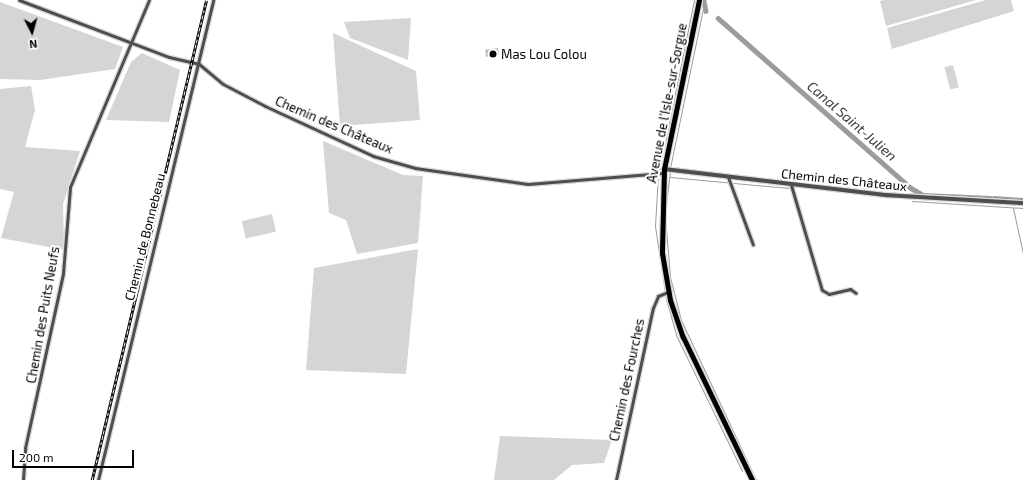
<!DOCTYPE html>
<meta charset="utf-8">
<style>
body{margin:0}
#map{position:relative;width:1023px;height:480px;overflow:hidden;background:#fff;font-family:"Exo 2",sans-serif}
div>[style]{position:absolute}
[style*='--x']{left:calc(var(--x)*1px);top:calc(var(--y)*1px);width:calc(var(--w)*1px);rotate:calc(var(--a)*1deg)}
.green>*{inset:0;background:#d5d5d5;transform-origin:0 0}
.stream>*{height:1px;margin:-0.5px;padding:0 0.5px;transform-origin:0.5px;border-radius:0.5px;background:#9c9c9c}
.canal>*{height:4.5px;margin:-2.25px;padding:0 2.25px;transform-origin:2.25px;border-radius:2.25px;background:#9c9c9c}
.building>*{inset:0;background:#bebebe;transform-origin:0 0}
.roads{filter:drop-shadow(1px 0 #dbdbdb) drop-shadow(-1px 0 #dbdbdb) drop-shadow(0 1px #dbdbdb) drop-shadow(0 -1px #dbdbdb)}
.minor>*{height:3px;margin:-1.5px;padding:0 1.5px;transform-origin:1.5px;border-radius:1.5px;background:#4e4e4e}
.tertiary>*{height:4px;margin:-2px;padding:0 2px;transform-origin:2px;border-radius:2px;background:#4e4e4e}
.primary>*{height:5px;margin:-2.5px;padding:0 2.5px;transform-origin:2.5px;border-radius:2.5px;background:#000}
.rail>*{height:2.5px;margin-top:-1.25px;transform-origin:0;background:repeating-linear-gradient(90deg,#fff 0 3px,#000 0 6px);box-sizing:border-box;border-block:1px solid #000}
.dots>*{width:11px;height:11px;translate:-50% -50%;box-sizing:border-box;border:2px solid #fff;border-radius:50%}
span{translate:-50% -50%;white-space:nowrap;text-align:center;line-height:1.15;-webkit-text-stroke:4px #fff;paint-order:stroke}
.poi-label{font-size:13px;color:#000}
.left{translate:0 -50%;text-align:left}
.street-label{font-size:13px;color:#000}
.water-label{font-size:14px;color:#3d3d3d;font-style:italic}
.north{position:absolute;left:12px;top:12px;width:40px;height:40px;-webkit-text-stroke:3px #fff;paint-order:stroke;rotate:174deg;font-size:11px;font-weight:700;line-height:16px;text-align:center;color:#000}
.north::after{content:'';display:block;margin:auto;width:14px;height:18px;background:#000;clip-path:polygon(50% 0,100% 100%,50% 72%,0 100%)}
.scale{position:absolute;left:12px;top:450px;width:122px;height:18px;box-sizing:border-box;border:2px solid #000;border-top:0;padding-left:5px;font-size:12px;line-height:14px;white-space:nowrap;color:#000;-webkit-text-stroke:3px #fff;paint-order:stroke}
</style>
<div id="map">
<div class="green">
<i style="clip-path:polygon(884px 0,976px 0,886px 26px,880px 1px)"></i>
<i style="clip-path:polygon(986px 0,1011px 0,1014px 11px,892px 49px,887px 28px)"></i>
<i style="clip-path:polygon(0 2px,123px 47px,115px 69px,40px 80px,0 79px)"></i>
<i style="clip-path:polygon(411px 18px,408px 60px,350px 38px,344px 22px)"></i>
<i style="clip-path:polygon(333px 33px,416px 71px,420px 120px,340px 126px)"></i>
<i style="clip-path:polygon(142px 53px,180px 70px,169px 122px,106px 120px,131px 62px)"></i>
<i style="left:953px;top:65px;width:23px;height:9px;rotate:75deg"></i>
<i style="clip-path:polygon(31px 86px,35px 110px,25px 147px,80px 151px,63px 204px,64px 250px,1px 238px,14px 192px,0 189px,0 89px)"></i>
<i style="clip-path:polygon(323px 141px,403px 175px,423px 176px,418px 243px,357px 254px,346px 220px,329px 213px)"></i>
<i style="left:272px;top:214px;width:18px;height:31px;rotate:77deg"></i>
<i style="clip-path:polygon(418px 249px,406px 374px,306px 370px,314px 268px)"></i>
<i style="clip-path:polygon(500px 436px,612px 440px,604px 463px,572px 465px,554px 480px,494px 480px)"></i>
</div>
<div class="stream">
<i style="--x:670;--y:168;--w:163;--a:-78.3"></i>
<i style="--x:659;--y:172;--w:176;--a:-78.5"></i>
<i style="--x:658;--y:175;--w:51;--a:93.4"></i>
<i style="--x:655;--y:226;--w:74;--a:81.4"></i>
<i style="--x:666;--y:299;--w:37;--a:74"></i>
<i style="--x:676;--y:335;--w:151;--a:64.1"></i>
<i style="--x:670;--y:177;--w:120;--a:5.3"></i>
<i style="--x:912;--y:201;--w:111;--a:3.6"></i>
<i style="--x:666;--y:204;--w:32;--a:-83"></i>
<i style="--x:1013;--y:208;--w:47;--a:77.7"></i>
<i style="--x:665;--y:217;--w:60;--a:85.2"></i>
<i style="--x:670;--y:277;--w:44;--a:75.7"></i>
<i style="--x:681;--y:320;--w:177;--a:64.9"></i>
</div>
<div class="canal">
<i style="--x:704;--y:1;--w:10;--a:79"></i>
<i style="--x:718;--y:18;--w:257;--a:41.4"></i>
<i style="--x:911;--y:188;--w:14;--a:30"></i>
<i style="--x:923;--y:195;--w:67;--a:2.6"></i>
<i style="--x:994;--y:198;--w:29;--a:4"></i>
</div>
<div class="building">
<i style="left:498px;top:48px;width:7px;height:13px;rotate:82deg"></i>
</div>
<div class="roads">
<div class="minor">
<i style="--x:19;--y:0;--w:160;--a:20.8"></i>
<i style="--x:169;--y:57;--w:31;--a:13"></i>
<i style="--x:199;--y:64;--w:31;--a:40"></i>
<i style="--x:223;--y:84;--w:47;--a:27.6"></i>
<i style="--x:265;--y:106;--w:119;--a:24.8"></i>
<i style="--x:373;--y:156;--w:44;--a:15.9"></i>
<i style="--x:415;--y:168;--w:114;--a:8.1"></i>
<i style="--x:528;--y:184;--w:135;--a:-4.7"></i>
<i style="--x:728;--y:177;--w:72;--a:69.8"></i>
<i style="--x:791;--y:185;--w:109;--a:73.6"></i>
<i style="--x:822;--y:290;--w:8;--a:30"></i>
<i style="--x:829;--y:294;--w:22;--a:-13"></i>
<i style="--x:850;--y:289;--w:7;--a:34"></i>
<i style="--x:23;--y:480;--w:32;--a:-86"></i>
<i style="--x:25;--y:448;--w:179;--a:-77.7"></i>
<i style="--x:63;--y:273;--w:86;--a:-85.3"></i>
<i style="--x:70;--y:187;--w:203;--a:-67.1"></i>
<i style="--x:98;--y:480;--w:494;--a:-76.5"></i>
<i style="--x:616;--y:480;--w:176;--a:-77.9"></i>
<i style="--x:653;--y:308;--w:13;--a:-67"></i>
<i style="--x:658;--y:296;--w:11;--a:-22"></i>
</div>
<div class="tertiary">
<i style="--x:664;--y:169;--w:225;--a:6.7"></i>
<i style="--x:887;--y:195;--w:136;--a:3.4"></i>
</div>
<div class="primary">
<i style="--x:699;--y:0;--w:173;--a:101.7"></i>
<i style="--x:664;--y:169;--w:84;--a:91.4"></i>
<i style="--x:662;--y:253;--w:48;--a:80.3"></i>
<i style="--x:670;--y:300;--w:39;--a:71"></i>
<i style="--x:683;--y:337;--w:159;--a:64.2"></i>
</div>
</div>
<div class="rail">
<i style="--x:92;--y:480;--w:493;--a:-76.6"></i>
</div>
<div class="dots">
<i style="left:493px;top:54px;background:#000"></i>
</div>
<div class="poi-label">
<span class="left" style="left:501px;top:54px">Mas Lou Colou</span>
</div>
<div class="street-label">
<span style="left:667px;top:103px;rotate:-79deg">Avenue de l'Isle-sur-Sorgue</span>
<span style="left:334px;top:125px;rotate:23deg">Chemin des Châteaux</span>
<span style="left:844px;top:180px;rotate:6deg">Chemin des Châteaux</span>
<span style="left:145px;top:237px;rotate:-76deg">Chemin de Bonnebeau</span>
<span style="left:43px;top:315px;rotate:-80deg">Chemin des Puits Neufs</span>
<span style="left:627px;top:380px;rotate:-78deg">Chemin des Fourches</span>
</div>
<div class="water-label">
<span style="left:852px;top:121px;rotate:41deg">Canal Saint-Julien</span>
</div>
<div class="north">N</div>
<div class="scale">200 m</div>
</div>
